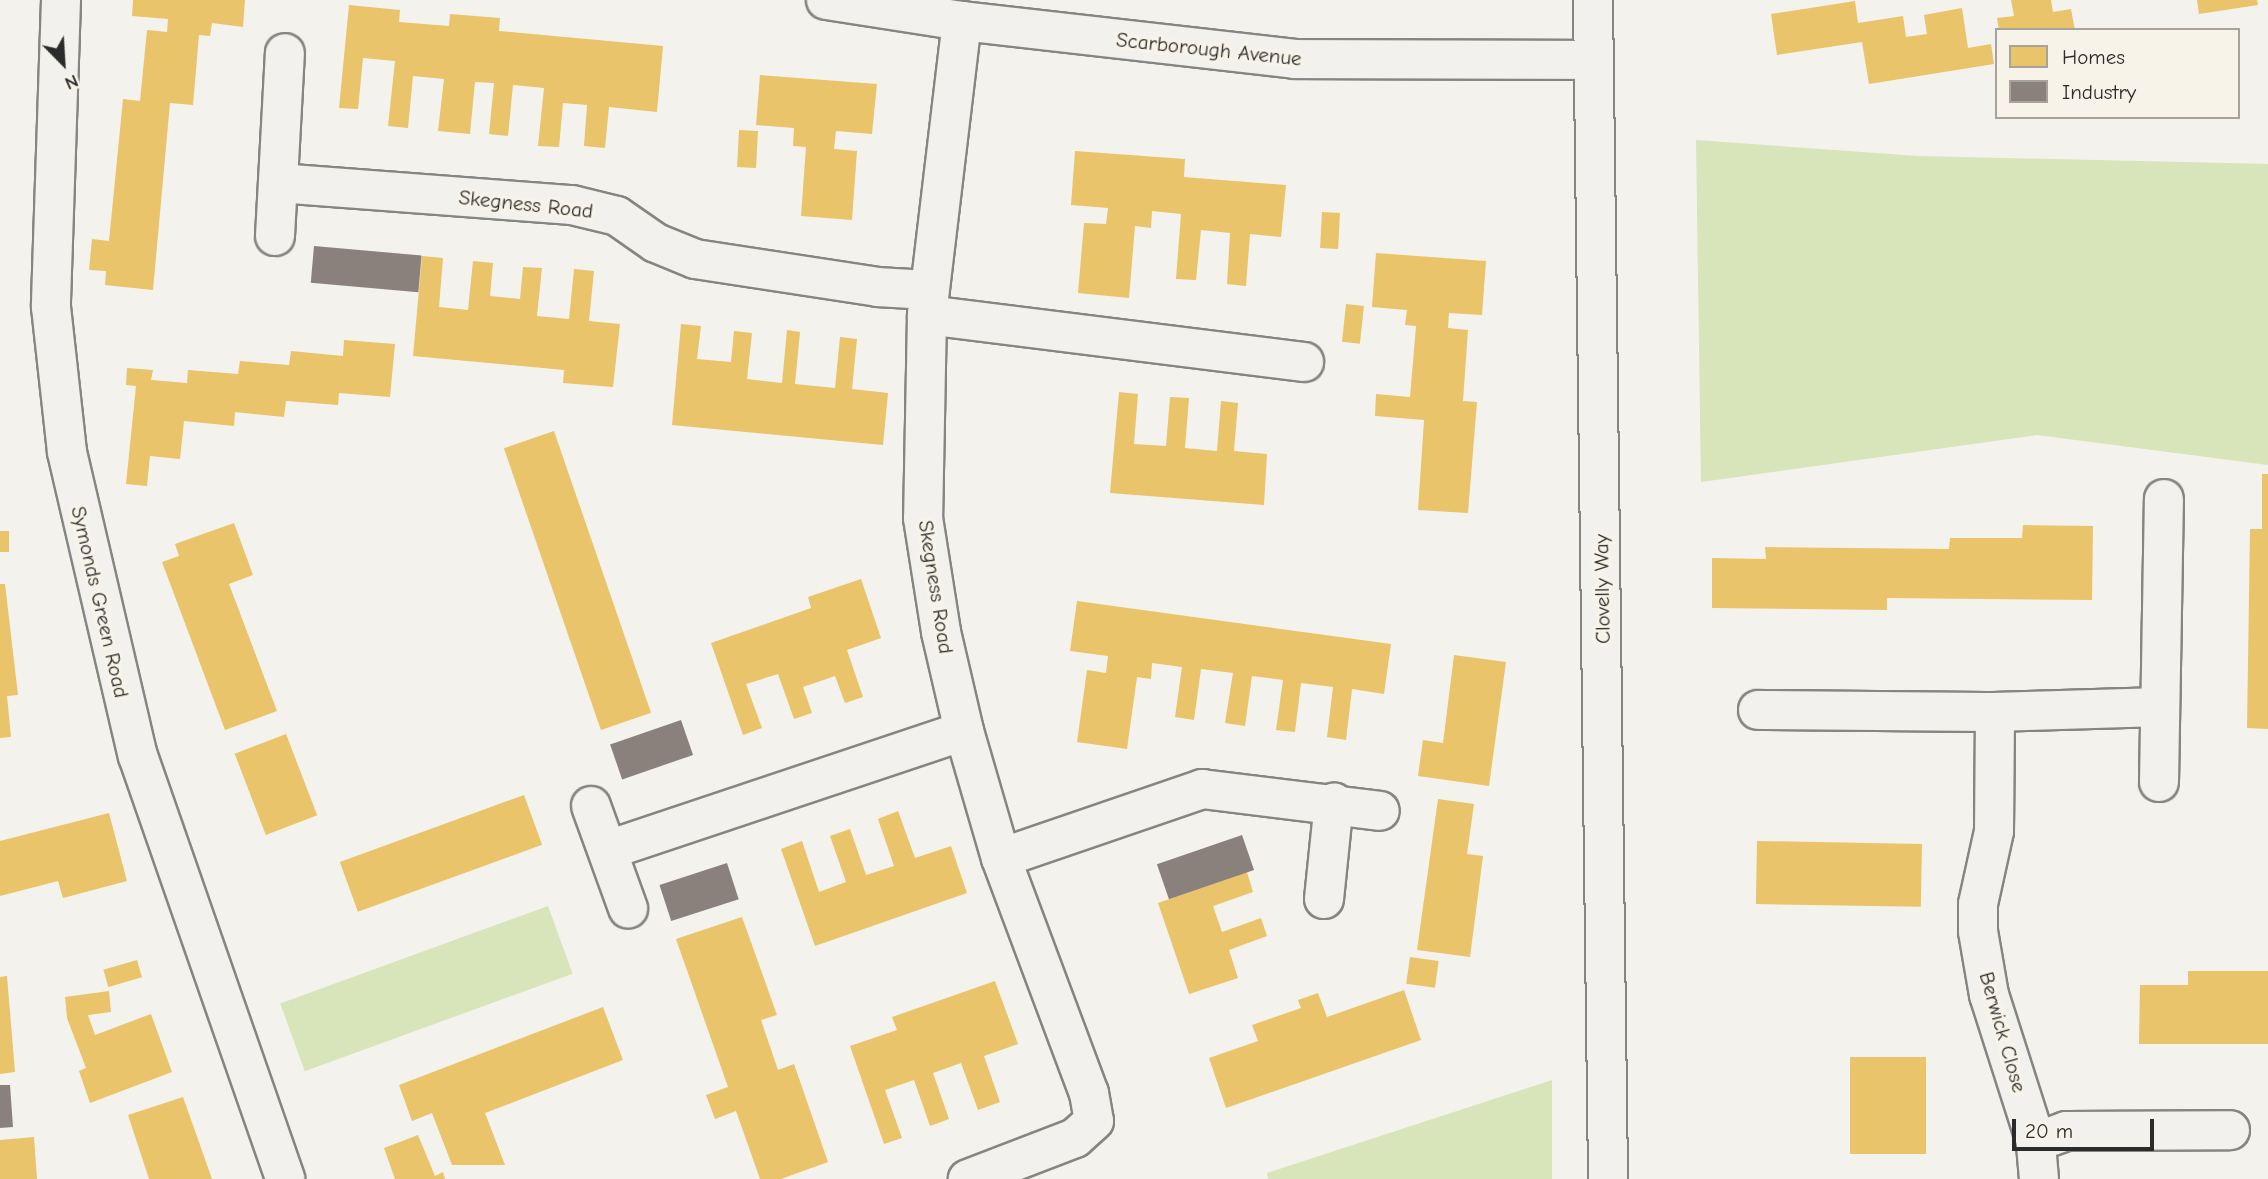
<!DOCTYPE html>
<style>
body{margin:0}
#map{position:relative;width:2268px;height:1179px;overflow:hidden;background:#f4f2ec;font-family:"Comic Neue",sans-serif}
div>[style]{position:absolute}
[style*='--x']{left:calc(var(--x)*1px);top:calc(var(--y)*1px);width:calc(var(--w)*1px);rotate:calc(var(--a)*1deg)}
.green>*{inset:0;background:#d8e4b9;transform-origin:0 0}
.homes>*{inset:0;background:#e9c46a;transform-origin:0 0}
.industry>*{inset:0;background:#8a817c;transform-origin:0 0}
.roads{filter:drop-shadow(2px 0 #858582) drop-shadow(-2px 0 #858582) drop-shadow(0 2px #858582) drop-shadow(0 -2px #858582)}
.minor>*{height:38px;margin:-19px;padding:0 19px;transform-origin:19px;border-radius:19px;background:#f2f1ed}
span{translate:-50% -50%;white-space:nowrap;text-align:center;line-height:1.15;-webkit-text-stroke:7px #f7f3e8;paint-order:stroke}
.street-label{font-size:21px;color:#2b2b2b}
.legend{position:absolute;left:1995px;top:28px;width:245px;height:91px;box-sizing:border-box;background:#f7f3e8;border:2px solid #a5a39c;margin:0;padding:9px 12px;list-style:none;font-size:21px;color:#2b2b2b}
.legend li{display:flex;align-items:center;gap:14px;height:35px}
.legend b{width:35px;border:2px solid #a5a39c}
.north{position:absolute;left:28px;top:28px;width:70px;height:70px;-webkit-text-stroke:5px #f7f3e8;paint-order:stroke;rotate:156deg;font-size:19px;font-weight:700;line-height:28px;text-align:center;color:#2b2b2b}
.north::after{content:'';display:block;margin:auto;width:24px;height:32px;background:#2b2b2b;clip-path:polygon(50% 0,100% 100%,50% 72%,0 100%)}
.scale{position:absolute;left:2012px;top:1119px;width:142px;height:32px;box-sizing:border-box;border:4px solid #2b2b2b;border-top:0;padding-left:9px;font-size:21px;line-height:24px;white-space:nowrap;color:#2b2b2b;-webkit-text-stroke:5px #f7f3e8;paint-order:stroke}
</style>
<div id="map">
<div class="green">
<i style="clip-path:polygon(1696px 140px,1918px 156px,2268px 164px,2268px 465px,2037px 435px,1701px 482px)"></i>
<i style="left:548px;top:906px;width:72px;height:285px;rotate:70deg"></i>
<i style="clip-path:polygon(1552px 1080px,1552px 1179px,1268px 1179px,1267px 1173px)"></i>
</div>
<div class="homes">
<i style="clip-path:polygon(133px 0,245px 0,243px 27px,212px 23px,210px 36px,199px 35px,193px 105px,170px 103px,153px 290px,105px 285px,106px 271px,89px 270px,92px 239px,109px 241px,123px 99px,140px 101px,147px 30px,167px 32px,168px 19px,132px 16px)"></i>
<i style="clip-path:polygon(2011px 0,2051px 0,2053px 12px,2071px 9px,2075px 30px,1999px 30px,1997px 18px,2014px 16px)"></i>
<i style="clip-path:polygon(2197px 0,2257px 0,2258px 5px,2199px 14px)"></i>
<i style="clip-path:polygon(1855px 1px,1858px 23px,1903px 16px,1906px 37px,1927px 34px,1924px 15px,1962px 8px,1968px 48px,1991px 44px,1994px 64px,1869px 84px,1862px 42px,1777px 55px,1771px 14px)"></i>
<i style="clip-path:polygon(349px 5px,400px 10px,399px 22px,449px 26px,450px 14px,500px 18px,499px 31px,663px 46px,657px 112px,609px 107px,605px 148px,584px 146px,587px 105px,563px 103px,559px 147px,538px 146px,544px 88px,513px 85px,508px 136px,489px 134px,494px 83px,475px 82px,470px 134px,438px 131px,444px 79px,413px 76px,408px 128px,388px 126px,395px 61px,363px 58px,358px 109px,339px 108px)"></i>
<i style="clip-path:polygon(760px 75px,877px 84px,872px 134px,836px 131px,834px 149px,857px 151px,852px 220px,801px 216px,806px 147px,793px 146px,794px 128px,756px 125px)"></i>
<i style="left:739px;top:130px;width:19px;height:37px;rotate:3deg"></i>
<i style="clip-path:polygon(1075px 151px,1185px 159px,1184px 177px,1286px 185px,1281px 237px,1250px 234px,1246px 286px,1227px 284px,1230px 233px,1201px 230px,1196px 280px,1176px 279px,1181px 214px,1152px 211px,1151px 228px,1135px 226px,1129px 298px,1078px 293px,1084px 223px,1106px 224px,1108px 208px,1071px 205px)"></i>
<i style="left:1322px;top:212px;width:18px;height:36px;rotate:3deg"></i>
<i style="clip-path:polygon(1376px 253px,1486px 261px,1482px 315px,1449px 313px,1448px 328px,1468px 330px,1463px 401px,1477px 402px,1468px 513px,1418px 510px,1424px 420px,1375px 416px,1376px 394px,1410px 397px,1416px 326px,1405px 325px,1407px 310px,1372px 307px)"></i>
<i style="clip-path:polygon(422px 256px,443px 258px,439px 307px,468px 310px,473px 261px,493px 263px,490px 296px,520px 299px,523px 267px,542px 268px,537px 316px,569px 319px,574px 269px,594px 271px,589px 321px,620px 324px,613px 387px,563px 383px,564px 370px,413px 356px)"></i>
<i style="left:1346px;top:304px;width:18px;height:38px;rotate:6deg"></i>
<i style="clip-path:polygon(681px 324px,701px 326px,697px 359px,731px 362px,734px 331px,752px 333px,747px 379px,782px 383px,787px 330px,800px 332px,795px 384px,835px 388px,840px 337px,857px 339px,852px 389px,888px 393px,883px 445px,672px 425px)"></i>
<i style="clip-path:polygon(344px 340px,395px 344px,390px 397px,339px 393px,338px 405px,286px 401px,284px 417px,235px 412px,234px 426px,184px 421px,180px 459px,150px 456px,147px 486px,126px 484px,136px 386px,126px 385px,127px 368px,153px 370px,151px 380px,187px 383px,188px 370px,238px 374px,240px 361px,289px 365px,291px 351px,343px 356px)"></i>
<i style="clip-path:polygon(1119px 392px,1138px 394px,1134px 444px,1166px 446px,1170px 397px,1189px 398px,1185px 448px,1217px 451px,1221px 401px,1238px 403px,1234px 451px,1267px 454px,1264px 505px,1110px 493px)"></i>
<i style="left:554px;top:431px;width:298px;height:53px;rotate:71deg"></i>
<i style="clip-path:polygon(2262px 474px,2268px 474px,2268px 729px,2247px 728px,2250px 529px,2262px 529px)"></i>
<i style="clip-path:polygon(234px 523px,253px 575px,229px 584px,277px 711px,225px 730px,162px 562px,179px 556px,175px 544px)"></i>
<i style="clip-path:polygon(2023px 525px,2093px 526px,2092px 600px,1887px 598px,1887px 610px,1712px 608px,1712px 558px,1766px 559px,1765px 547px,1949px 549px,1950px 538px,2022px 538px)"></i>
<i style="left:0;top:531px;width:9px;height:21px"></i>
<i style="clip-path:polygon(861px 579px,881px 638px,847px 650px,863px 697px,845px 703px,835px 676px,803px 687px,812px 713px,794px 719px,778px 674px,746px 684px,762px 728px,743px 735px,711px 643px,811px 608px,808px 597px)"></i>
<i style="clip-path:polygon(0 584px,5px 584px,18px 695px,7px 696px,11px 737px,0 738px)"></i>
<i style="clip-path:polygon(1077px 601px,1391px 644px,1384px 694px,1352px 689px,1346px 740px,1327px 737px,1333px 687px,1301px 683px,1295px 732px,1276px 730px,1283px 680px,1252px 676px,1245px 726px,1225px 723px,1233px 673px,1201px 669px,1194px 720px,1175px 717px,1182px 667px,1152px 663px,1151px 679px,1137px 677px,1127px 749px,1077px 742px,1087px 670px,1106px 673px,1108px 656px,1070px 651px)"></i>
<i style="clip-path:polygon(1454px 655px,1506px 662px,1489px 786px,1418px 776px,1423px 740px,1443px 743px)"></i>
<i style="left:286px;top:734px;width:87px;height:55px;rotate:69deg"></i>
<i style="left:524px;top:795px;width:53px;height:196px;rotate:70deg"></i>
<i style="clip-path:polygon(1438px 799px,1474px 804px,1467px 854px,1483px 856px,1470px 957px,1417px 950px)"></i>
<i style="clip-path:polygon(898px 811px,915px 858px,951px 846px,967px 893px,815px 946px,781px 849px,802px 841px,819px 892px,846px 882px,830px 836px,850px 829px,866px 875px,894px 866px,878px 819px)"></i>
<i style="clip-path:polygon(109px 813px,127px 881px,63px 898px,58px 881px,0 896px,0 841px)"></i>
<i style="left:1757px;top:841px;width:165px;height:63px;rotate:1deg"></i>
<i style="clip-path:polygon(1247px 872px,1253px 892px,1213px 906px,1222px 932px,1261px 918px,1267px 936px,1229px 950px,1238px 978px,1189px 994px,1158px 903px)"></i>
<i style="clip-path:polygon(742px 917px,777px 1015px,761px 1020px,778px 1070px,794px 1064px,828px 1162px,781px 1179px,760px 1179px,736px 1111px,715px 1119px,706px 1095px,728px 1087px,676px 939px)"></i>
<i style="left:1410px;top:957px;width:29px;height:27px;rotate:8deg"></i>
<i style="left:137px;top:960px;width:18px;height:35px;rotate:74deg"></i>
<i style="clip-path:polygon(2188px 971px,2268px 971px,2268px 1044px,2139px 1044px,2140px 985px,2188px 985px)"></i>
<i style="clip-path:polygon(7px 976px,15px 1072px,0 1074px,0 977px)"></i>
<i style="clip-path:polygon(995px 981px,1018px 1044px,984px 1056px,1000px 1102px,978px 1110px,961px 1063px,933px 1073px,949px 1119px,930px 1126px,914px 1080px,885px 1090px,902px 1138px,884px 1144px,850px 1046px,897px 1030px,892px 1017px)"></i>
<i style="clip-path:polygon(1404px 990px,1421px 1040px,1226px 1108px,1209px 1058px,1258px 1041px,1252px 1025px,1301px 1008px,1298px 1000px,1318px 993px,1327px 1017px)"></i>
<i style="clip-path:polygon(109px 991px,111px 1012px,88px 1015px,95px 1035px,151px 1014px,172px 1072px,90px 1103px,79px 1071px,86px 1068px,67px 1018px,65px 997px)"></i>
<i style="clip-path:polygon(603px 1007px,623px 1060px,485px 1113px,505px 1165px,452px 1165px,432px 1113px,412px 1121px,399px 1085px)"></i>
<i style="left:1850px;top:1057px;width:76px;height:97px"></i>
<i style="clip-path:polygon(183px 1097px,212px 1179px,149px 1179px,128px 1115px)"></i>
<i style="clip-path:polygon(418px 1135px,435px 1176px,443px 1172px,445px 1179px,395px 1179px,384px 1148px)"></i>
<i style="clip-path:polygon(34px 1137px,37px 1179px,0 1179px,0 1140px)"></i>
</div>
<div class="industry">
<i style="left:314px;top:246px;width:108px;height:37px;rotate:5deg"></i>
<i style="left:681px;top:720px;width:37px;height:75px;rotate:71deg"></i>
<i style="left:1242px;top:835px;width:37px;height:90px;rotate:71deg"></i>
<i style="left:727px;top:863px;width:38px;height:71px;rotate:72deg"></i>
<i style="clip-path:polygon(0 1085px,10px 1085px,13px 1127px,0 1128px)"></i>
</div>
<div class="roads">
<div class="minor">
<i style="--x:61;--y:0;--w:307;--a:91.9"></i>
<i style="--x:51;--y:307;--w:146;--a:83.7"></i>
<i style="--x:67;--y:452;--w:312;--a:76.9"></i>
<i style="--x:138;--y:756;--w:448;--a:70.8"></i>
<i style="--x:826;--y:0;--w:138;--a:8.8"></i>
<i style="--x:962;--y:21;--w:334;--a:6.5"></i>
<i style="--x:1294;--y:59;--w:300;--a:0.2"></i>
<i style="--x:1593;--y:0;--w:1179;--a:89.27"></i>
<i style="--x:962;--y:21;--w:296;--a:96.8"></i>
<i style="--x:927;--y:315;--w:203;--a:91.1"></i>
<i style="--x:923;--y:518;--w:115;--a:81"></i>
<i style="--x:941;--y:632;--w:102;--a:76.9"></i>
<i style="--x:964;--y:731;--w:132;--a:73.8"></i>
<i style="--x:1001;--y:858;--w:251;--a:69.5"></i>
<i style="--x:1089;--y:1093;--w:28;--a:80"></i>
<i style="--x:1094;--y:1121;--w:25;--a:138"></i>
<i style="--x:1075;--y:1138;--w:115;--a:159"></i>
<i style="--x:278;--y:183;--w:295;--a:4.3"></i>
<i style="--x:572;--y:205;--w:46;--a:13.7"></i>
<i style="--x:617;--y:216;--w:47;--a:34.7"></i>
<i style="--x:656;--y:243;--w:42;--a:22.3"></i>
<i style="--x:695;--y:259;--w:184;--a:8.7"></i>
<i style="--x:877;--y:287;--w:52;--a:3.3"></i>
<i style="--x:275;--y:236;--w:183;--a:-86.9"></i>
<i style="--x:927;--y:315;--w:380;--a:7.1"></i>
<i style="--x:1758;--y:710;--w:237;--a:0.5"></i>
<i style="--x:2159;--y:782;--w:283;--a:-89"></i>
<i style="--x:591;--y:806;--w:109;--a:70.1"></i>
<i style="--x:608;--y:850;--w:375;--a:-18.5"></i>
<i style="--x:1001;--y:858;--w:213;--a:-18.9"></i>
<i style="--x:1202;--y:789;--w:179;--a:7"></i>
<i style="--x:1324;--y:899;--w:97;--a:-84.1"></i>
<i style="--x:2036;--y:1142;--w:32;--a:-20"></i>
<i style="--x:2066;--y:1131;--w:164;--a:-0.3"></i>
<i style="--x:2039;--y:1179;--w:37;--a:-95"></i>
<i style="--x:2036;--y:1142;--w:154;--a:-107.7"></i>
<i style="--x:1989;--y:995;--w:65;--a:-99.8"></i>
<i style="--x:1978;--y:931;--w:27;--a:-90"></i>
<i style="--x:1978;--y:904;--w:75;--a:-77.6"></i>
<i style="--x:1994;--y:831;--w:119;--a:-89.5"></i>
<i style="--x:1995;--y:712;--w:164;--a:-1.7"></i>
</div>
</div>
<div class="street-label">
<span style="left:1209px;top:49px;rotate:6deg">Scarborough Avenue</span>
<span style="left:526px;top:204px;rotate:6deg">Skegness Road</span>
<span style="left:936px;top:587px;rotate:81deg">Skegness Road</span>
<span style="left:1602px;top:589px;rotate:-91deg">Clovelly Way</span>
<span style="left:100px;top:602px;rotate:77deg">Symonds Green Road</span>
<span style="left:2003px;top:1032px;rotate:74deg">Berwick Close</span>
</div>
<ul class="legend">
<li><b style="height:19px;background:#e9c46a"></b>Homes</li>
<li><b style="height:19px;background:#8a817c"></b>Industry</li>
</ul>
<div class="north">N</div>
<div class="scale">20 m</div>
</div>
